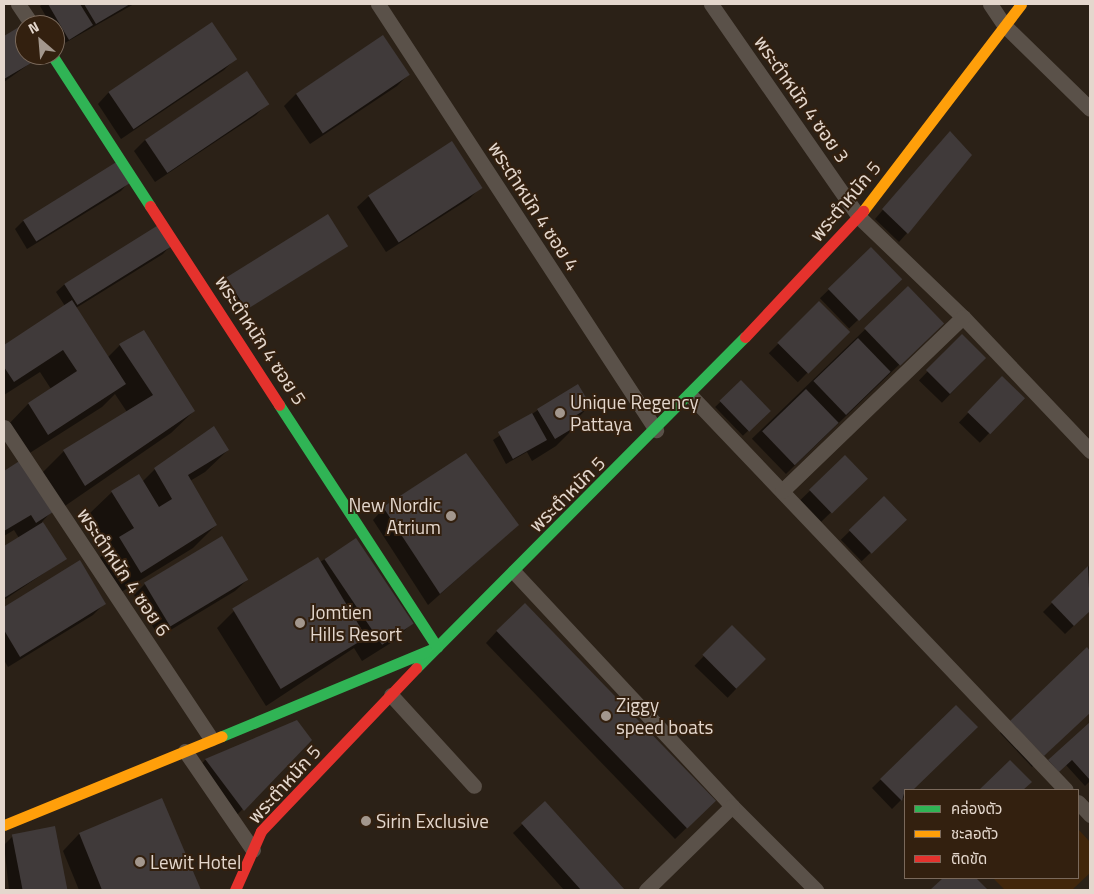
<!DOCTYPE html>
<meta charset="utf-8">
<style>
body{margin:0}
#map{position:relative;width:1094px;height:894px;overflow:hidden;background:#2b2117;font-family:"Titillium Web","Noto Sans Thai",sans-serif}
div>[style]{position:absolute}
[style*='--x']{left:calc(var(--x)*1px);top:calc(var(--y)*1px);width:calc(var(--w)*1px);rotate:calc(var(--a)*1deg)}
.green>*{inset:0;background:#41260b}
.shadow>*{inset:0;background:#0007;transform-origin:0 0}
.building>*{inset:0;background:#403a3a;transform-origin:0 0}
.street>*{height:15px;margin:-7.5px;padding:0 7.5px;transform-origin:7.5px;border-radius:7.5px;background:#5a5149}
.fast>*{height:11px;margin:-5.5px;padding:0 5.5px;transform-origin:5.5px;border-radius:5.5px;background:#30b455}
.slow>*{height:11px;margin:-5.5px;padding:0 5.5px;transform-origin:5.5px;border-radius:5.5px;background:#ff9f0a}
.jam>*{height:11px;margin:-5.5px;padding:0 5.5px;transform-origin:5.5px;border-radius:5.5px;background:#e5322d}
.dots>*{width:14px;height:14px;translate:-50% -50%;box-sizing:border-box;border:2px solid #33200f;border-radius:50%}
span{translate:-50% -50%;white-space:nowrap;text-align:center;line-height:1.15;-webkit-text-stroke:4px #33200f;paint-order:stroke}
.street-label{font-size:19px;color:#e4d7cd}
.poi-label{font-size:19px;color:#e4d7cd}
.left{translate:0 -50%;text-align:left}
.right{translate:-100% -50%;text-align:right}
.frame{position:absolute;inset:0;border:5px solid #e4d7cd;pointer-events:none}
.legend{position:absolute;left:904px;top:789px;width:175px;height:90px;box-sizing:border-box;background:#33200f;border:1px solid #7a695b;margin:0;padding:6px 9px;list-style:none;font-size:15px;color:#e4d7cd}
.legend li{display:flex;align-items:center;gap:10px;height:25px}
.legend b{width:25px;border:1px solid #7a695b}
.north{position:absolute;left:15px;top:15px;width:50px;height:50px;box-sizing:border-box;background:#33200f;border:1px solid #7a695b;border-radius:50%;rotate:333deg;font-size:14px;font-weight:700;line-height:20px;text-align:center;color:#e4d7cd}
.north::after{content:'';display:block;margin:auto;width:18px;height:22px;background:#a3978d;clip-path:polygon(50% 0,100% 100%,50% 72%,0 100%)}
</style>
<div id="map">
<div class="green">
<i style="clip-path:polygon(1078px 829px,1090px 842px,1090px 873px,1072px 890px,1005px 890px,993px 878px,1078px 878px)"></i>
</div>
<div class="shadow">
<i style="clip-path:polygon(43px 4px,134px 4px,63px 44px,55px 25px,51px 25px,40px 6px)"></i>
<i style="clip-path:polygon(19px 29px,25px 40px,25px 55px,34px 55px,36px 59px,4px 82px,4px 38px)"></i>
<i style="clip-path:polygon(383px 36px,408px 75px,397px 86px,310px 144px,284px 106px,296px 94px)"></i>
<i style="clip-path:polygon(235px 59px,224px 70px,121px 139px,98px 104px,109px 92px)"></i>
<i style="clip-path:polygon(247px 72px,267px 104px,256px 115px,155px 182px,134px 151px,145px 140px)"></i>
<i style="clip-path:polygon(950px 132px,907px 233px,899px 242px,875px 219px)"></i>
<i style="clip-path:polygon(129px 182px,121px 191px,27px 249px,15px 229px,23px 221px)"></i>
<i style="clip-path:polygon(480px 188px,469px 199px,386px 252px,357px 207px,369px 196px)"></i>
<i style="left:328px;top:216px;width:36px;height:131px;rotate:58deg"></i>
<i style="clip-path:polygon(171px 245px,163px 254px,76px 308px,108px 357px,120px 345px,194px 411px,171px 433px,62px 508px,42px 473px,64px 451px,127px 412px,115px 394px,102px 407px,25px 456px,6px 427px,28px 404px,51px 389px,40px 372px,4px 395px,4px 346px,65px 306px,56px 292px,65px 284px)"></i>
<i style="left:871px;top:249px;width:42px;height:71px;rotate:46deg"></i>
<i style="left:908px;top:288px;width:49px;height:217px;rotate:46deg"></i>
<i style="left:819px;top:303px;width:41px;height:71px;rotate:45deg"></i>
<i style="left:962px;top:336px;width:32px;height:62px;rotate:44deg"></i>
<i style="left:1002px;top:378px;width:29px;height:62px;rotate:44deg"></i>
<i style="left:741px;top:382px;width:40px;height:36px;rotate:46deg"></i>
<i style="clip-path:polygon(590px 405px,576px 420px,578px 424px,556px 446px,532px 461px,527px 452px,506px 464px,493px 440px,538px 410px)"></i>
<i style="clip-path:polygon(228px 450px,205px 472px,190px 481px,216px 525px,193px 548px,118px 594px,97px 561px,109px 548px,89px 514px,112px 492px,142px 482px,155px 469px)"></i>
<i style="left:845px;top:457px;width:30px;height:62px;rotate:46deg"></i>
<i style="clip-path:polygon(21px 462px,51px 512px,42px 522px,65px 559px,4px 600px,4px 548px,19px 538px,14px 530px,4px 536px,4px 473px)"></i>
<i style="left:884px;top:498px;width:30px;height:60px;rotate:46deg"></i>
<i style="clip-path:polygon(384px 508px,518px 525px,428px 605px,373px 520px)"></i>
<i style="clip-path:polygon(325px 559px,411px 624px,394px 641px,362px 661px,354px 648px,266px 706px,217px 628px,234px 611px)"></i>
<i style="clip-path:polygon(79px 562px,105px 603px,93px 615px,8px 667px,4px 660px,4px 609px)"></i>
<i style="clip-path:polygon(1090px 565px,1090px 610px,1065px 634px,1043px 612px)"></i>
<i style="clip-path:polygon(247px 580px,235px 591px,159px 637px,134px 595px,145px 584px)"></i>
<i style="left:732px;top:627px;width:46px;height:54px;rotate:44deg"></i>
<i style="clip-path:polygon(497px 631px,703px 812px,675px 839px,486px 643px)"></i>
<i style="clip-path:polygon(1087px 649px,1090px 652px,1090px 712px,1032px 767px,1000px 733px)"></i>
<i style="clip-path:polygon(956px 706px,976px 727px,911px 790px,905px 790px,905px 796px,892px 809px,872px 788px)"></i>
<i style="clip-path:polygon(297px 721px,310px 740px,234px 818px,197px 769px,205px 760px)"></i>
<i style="clip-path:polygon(1090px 723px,1090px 781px,1085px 786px,1066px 765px,1053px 776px,1043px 766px)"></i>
<i style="clip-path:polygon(162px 800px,199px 890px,79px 890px,63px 851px,79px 834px)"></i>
<i style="clip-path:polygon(545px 803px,623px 890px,564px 890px,513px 833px)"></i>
<i style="clip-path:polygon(54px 828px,66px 890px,9px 890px,4px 845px,13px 836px)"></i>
<i style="clip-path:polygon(945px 878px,974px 878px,985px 889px,932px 890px)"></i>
</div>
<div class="building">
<i style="clip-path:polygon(48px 4px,80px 4px,93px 25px,69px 40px)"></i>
<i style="clip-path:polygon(84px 4px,130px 4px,96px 24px)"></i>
<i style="left:212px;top:22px;width:45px;height:125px;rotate:56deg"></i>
<i style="clip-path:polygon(19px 27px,25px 37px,25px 55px,36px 55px,38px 59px,4px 79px,4px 36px)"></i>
<i style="left:383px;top:35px;width:48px;height:105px;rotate:56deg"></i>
<i style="left:247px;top:71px;width:40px;height:123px;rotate:56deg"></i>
<i style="clip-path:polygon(950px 131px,972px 155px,908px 234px,882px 209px)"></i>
<i style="left:452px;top:141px;width:56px;height:100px;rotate:57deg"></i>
<i style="left:118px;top:161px;width:25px;height:112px;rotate:58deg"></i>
<i style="left:328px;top:214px;width:38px;height:120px;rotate:58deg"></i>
<i style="left:160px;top:224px;width:25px;height:113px;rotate:58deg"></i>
<i style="left:871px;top:247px;width:45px;height:60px;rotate:46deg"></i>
<i style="left:908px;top:286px;width:52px;height:61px;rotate:46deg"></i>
<i style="clip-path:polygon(72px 300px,126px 384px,48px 435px,28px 403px,77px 371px,63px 350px,14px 382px,4px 367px,4px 345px)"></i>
<i style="left:819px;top:301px;width:44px;height:59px;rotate:45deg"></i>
<i style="clip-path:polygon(144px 330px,195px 411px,85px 486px,63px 450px,153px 395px,119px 344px)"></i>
<i style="left:962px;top:334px;width:34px;height:51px;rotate:45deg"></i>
<i style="left:858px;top:338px;width:47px;height:62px;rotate:46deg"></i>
<i style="left:1002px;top:376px;width:32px;height:50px;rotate:44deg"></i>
<i style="left:741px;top:380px;width:43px;height:30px;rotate:46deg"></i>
<i style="clip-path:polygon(578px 384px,591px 406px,575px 416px,580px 424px,555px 439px,537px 409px)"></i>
<i style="left:806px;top:389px;width:47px;height:61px;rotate:46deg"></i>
<i style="left:532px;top:413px;width:31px;height:39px;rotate:61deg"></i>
<i style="clip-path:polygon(214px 426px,229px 450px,188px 475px,217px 525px,141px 573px,119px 537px,134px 528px,111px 491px,139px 474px,159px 507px,172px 499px,154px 468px)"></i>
<i style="clip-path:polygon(466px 453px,519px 525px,440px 594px,383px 507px)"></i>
<i style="left:845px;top:455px;width:33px;height:50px;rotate:46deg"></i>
<i style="clip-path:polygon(21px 460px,53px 512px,36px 523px,31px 515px,4px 531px,4px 471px)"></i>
<i style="left:884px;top:496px;width:33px;height:49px;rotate:46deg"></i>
<i style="clip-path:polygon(43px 522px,67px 559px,4px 598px,4px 546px)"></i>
<i style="left:222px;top:536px;width:51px;height:91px;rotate:59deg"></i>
<i style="left:356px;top:538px;width:103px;height:38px;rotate:56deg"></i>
<i style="left:318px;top:557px;width:94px;height:100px;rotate:59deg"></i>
<i style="clip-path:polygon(80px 560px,106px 604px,20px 657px,4px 630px,4px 607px)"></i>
<i style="clip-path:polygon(1088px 566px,1090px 611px,1074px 626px,1051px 602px)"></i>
<i style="left:525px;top:603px;width:275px;height:40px;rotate:46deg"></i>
<i style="left:732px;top:625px;width:48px;height:42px;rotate:45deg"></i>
<i style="clip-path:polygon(1087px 647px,1090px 651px,1090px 713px,1044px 756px,1010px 721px)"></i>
<i style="clip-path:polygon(956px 705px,978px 727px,913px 790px,905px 790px,902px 801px,880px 779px)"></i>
<i style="clip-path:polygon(297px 720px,312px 740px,244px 811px,205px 759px)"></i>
<i style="clip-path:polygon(1090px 722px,1090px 780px,1072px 760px,1059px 772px,1048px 760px)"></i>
<i style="clip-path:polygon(1010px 760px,1032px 782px,1023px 790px,979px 790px)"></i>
<i style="clip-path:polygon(162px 798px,201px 890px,102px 890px,79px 833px)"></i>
<i style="clip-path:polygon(545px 801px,625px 890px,581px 890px,521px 823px)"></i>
<i style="left:55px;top:826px;width:65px;height:44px;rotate:79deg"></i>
<i style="clip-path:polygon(943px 878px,976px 878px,987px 889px,930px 890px)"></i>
</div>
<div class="street">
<i style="--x:18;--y:4;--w:25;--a:56"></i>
<i style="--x:378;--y:4;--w:509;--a:56.87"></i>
<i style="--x:711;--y:4;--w:259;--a:55.2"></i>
<i style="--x:859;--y:217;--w:144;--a:43.9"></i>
<i style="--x:963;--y:317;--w:185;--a:46.5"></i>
<i style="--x:990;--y:4;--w:25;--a:56"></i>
<i style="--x:1004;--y:25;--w:120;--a:44.3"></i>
<i style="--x:690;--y:395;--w:545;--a:46.41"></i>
<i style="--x:4;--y:427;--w:374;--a:56.4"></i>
<i style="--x:782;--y:491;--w:251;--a:-43.9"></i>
<i style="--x:514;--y:572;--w:320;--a:47"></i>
<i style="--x:732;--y:806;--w:119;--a:45"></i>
<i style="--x:391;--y:695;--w:123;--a:47.6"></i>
<i style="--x:185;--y:751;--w:120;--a:55.5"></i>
<i style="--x:1078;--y:802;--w:18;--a:47"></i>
<i style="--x:646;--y:890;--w:120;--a:-44.3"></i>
</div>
<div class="fast">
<i style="--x:52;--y:55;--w:180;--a:57"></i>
<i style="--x:416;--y:668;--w:467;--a:-45.2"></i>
<i style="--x:222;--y:736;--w:233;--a:-22.5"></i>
<i style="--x:437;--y:647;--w:289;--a:-123.1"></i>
</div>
<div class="slow">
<i style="--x:863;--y:211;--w:260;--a:-52.6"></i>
<i style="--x:4;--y:825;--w:235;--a:-22.2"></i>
</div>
<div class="jam">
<i style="--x:150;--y:206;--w:237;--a:57"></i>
<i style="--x:745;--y:337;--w:173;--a:-46.9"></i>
<i style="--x:235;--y:890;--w:64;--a:-66.2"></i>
<i style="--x:261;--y:831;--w:225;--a:-46.4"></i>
</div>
<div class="dots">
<i style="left:560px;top:413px;background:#a3978d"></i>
<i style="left:451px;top:516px;background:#a3978d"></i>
<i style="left:300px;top:623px;background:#a3978d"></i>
<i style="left:606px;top:716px;background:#a3978d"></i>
<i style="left:366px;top:821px;background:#a3978d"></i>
<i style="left:140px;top:862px;background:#a3978d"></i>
</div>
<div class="street-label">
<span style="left:802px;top:99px;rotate:55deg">พระตำหนัก 4 ซอย 3</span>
<span style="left:845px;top:201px;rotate:-50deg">พระตำหนัก 5</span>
<span style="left:534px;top:206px;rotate:57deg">พระตำหนัก 4 ซอย 4</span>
<span style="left:261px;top:340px;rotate:57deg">พระตำหนัก 4 ซอย 5</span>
<span style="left:567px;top:494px;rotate:-45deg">พระตำหนัก 5</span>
<span style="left:124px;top:572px;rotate:56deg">พระตำหนัก 4 ซอย 6</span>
<span style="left:284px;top:784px;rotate:-48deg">พระตำหนัก 5</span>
</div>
<div class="poi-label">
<span class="left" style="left:570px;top:413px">Unique Regency<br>Pattaya</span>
<span class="right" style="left:441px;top:516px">New Nordic<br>Atrium</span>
<span class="left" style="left:310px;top:623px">Jomtien<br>Hills Resort</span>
<span class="left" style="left:616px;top:716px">Ziggy<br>speed boats</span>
<span class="left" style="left:376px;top:821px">Sirin Exclusive</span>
<span class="left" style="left:150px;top:862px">Lewit Hotel</span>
</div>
<div class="frame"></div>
<ul class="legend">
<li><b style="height:6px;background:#30b455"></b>คล่องตัว</li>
<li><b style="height:6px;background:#ff9f0a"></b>ชะลอตัว</li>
<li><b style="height:6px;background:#e5322d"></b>ติดขัด</li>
</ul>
<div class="north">N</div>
</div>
